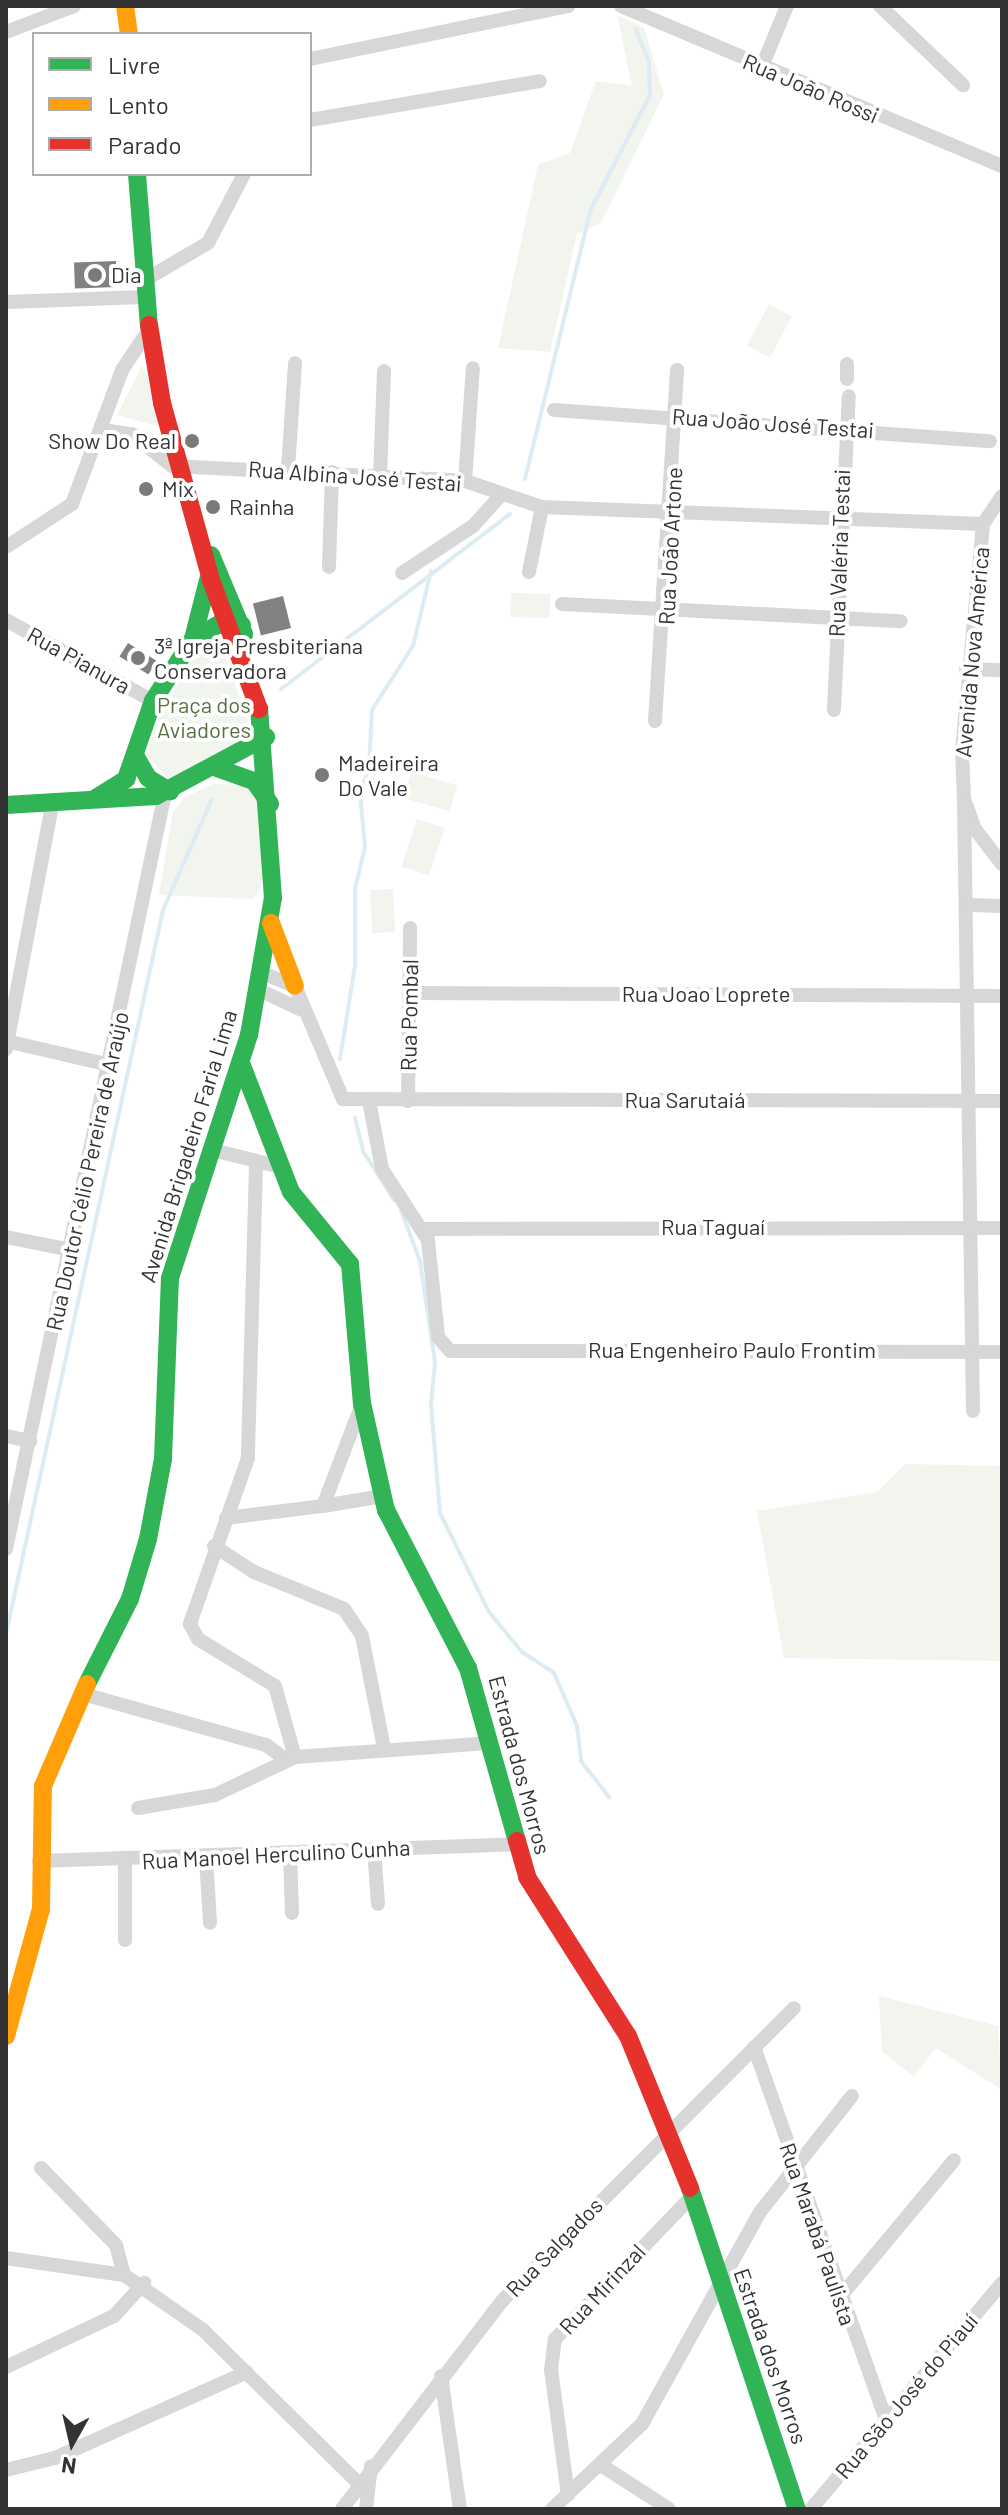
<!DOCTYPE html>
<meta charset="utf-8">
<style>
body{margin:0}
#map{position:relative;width:1008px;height:2515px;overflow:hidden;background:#fff;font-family:Barlow,sans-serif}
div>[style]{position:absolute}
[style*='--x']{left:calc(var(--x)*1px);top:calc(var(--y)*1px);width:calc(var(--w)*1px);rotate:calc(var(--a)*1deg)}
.green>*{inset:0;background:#f1f5ed;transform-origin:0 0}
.stream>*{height:4px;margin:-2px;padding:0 2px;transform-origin:2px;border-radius:2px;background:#ddebf3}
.building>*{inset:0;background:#818181;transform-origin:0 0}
.street>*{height:14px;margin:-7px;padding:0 7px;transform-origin:7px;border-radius:7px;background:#d7d7d7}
.fast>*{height:18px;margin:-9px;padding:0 9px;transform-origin:9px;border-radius:9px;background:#30b455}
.slow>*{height:18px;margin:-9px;padding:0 9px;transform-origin:9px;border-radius:9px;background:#ff9f0a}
.jam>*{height:18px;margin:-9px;padding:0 9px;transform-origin:9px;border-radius:9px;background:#e5322d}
.dots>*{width:22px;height:22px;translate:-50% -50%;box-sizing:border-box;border:4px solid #fff;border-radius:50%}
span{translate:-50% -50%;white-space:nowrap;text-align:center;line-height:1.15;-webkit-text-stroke:8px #fff;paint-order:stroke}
.street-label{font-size:22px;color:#333}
.poi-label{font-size:22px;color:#333}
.left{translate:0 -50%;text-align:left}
.right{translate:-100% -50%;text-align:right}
.park-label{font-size:22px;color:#56703f}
.frame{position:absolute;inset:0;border:8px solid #333;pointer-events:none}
.legend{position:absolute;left:32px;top:32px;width:280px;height:144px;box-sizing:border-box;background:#fff;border:2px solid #adadad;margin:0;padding:10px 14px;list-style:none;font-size:24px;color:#333}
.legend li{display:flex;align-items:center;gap:16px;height:40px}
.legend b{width:40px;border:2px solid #adadad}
.north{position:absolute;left:32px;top:2403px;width:80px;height:80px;-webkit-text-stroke:6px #fff;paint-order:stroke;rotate:188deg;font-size:22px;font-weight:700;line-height:32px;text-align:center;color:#333}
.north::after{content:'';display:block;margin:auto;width:28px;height:36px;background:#333;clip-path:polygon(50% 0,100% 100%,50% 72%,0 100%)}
</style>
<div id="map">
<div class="green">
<i style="clip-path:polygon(617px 15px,644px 28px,664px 94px,601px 223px,577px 234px,550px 352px,498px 348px,538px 165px,570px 153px,596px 81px,632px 86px)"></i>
<i style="left:769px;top:304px;width:26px;height:47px;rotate:28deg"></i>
<i style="clip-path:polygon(142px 366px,148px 379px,157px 426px,117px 415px)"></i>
<i style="left:511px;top:593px;width:39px;height:24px;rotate:1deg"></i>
<i style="clip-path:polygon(217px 632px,253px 735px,170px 780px,147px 756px,154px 728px,194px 653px)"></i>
<i style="left:411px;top:772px;width:48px;height:27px;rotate:16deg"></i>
<i style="clip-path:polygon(214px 784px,247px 785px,259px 803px,262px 884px,254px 899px,159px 895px,173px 812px,185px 797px)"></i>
<i style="left:417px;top:819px;width:29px;height:50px;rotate:18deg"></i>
<i style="left:393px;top:889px;width:43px;height:23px;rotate:87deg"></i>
<i style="clip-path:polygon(905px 1464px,1002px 1466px,1002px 1661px,784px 1658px,757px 1511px,877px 1492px)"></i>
<i style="clip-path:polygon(879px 1996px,998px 2026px,1002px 2090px,936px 2048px,914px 2077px,882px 2051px)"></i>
</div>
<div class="stream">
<i style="--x:525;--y:479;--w:278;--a:-76.3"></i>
<i style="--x:591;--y:209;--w:128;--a:-62.6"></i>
<i style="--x:650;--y:95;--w:33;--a:-92"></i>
<i style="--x:649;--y:62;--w:35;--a:-112"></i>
<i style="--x:281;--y:689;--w:288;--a:-37.4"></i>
<i style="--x:340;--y:1059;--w:95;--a:-80.9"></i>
<i style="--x:355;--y:965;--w:76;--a:-90"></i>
<i style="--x:355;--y:889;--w:43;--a:-76.6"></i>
<i style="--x:365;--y:847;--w:54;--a:-95.3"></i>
<i style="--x:360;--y:793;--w:27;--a:-70"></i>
<i style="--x:369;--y:768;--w:58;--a:-87"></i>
<i style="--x:372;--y:710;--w:76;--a:-57.4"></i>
<i style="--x:413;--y:646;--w:77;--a:-76.5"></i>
<i style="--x:355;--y:1118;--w:34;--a:76"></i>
<i style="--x:363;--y:1151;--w:58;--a:57.7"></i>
<i style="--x:401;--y:1210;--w:54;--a:69.6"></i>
<i style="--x:420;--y:1261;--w:103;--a:81.6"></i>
<i style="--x:435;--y:1363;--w:41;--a:95.6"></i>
<i style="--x:431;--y:1404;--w:109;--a:85.3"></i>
<i style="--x:440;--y:1513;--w:110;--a:63.7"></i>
<i style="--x:489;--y:1612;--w:52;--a:50.5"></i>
<i style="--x:522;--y:1652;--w:38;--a:33"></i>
<i style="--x:554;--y:1673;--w:58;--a:66.5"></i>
<i style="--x:577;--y:1726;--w:35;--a:83"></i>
<i style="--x:581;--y:1761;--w:46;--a:52.1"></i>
<i style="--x:6;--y:1634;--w:741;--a:-77.76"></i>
<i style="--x:163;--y:910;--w:121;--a:-66.2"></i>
</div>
<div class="building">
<i style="left:116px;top:261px;width:26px;height:42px;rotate:88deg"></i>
<i style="left:283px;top:596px;width:33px;height:31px;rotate:76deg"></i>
<i style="left:128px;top:643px;width:34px;height:16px;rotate:32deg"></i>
</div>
<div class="street">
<i style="--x:621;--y:6;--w:413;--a:22.8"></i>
<i style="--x:880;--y:6;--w:115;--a:43.6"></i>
<i style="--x:6;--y:32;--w:73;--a:-20.9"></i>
<i style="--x:310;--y:59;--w:264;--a:-11.6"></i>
<i style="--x:761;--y:69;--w:68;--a:-67.6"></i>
<i style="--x:310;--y:120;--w:233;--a:-9.6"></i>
<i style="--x:143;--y:281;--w:75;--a:-30.3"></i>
<i style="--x:208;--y:243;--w:78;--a:-62.4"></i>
<i style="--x:6;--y:302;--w:138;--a:-2.1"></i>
<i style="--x:847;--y:379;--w:15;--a:-90"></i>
<i style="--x:554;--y:410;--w:437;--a:4.1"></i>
<i style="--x:102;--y:430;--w:30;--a:8"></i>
<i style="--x:132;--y:434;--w:51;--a:38.7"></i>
<i style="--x:172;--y:466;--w:293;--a:2.9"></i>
<i style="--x:465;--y:481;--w:81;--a:18.7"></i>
<i style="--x:542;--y:507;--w:441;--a:2.2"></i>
<i style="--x:288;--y:469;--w:106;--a:-86.2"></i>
<i style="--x:380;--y:476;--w:105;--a:-87.8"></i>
<i style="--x:465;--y:481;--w:113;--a:-86"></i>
<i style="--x:1002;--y:496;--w:34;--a:124"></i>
<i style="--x:983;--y:524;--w:227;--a:95.3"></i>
<i style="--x:962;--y:750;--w:49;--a:87.7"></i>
<i style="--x:964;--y:799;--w:32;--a:70"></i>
<i style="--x:975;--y:829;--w:44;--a:52.4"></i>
<i style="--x:6;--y:547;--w:79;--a:-33.1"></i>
<i style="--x:72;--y:504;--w:143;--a:-69.5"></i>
<i style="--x:122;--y:370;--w:47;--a:-56.3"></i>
<i style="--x:329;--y:567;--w:95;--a:-88.2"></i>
<i style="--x:529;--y:572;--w:66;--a:-78.7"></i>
<i style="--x:402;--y:573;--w:85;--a:-33.5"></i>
<i style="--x:473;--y:526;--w:43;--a:-47.8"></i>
<i style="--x:562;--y:604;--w:339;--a:2.9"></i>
<i style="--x:6;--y:620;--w:168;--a:28.9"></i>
<i style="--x:966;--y:669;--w:36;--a:2"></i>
<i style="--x:834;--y:710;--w:314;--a:-87.3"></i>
<i style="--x:655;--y:721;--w:352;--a:-86.4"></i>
<i style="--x:964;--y:799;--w:612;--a:89.16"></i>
<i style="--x:971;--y:905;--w:31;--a:2"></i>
<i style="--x:262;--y:973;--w:35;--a:22"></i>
<i style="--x:295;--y:986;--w:123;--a:67"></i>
<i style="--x:343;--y:1099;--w:659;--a:0.17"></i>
<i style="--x:259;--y:990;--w:47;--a:24.9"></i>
<i style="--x:411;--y:993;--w:591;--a:0.29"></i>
<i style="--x:6;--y:1041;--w:107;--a:13"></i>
<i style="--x:6;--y:1049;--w:252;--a:-79.3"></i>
<i style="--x:369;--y:1101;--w:69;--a:79.2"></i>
<i style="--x:382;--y:1169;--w:85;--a:57.1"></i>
<i style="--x:428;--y:1240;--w:98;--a:84.1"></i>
<i style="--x:438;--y:1337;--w:18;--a:49"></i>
<i style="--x:450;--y:1351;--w:552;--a:0.1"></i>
<i style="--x:408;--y:1101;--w:173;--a:-89.3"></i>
<i style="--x:212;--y:1150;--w:71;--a:13.8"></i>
<i style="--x:256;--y:1166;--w:292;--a:91.6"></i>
<i style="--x:248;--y:1458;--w:176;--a:109.3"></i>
<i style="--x:190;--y:1624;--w:17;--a:62"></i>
<i style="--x:198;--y:1639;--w:90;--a:31.4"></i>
<i style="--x:275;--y:1686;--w:74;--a:74.3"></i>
<i style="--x:424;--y:1229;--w:578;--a:-0.1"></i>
<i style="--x:6;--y:1237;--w:66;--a:11.3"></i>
<i style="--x:6;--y:1436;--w:25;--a:12"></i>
<i style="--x:323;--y:1506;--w:60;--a:-9.6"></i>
<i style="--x:226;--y:1518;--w:98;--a:-7.1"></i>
<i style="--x:323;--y:1506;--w:109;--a:-69.1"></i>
<i style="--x:214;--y:1546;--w:48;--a:33"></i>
<i style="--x:254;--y:1572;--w:97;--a:22.3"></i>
<i style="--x:344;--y:1609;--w:32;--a:56"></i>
<i style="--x:362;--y:1636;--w:114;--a:78.9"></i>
<i style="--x:6;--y:1549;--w:773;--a:-78.12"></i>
<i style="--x:83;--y:1694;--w:190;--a:15.6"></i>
<i style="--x:266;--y:1745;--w:24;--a:36"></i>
<i style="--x:138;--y:1808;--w:78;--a:-9.6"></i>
<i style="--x:215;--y:1795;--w:89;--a:-25.4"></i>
<i style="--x:295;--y:1757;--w:194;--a:-4.1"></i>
<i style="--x:374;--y:1849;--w:55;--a:85.8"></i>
<i style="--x:290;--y:1853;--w:60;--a:88.1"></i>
<i style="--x:206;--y:1857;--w:66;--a:86.5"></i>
<i style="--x:39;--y:1861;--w:475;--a:-2"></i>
<i style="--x:125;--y:1861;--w:79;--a:90"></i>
<i style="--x:754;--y:2047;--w:395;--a:70.5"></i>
<i style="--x:41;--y:2168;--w:107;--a:45.8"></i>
<i style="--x:116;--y:2245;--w:31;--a:75"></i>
<i style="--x:124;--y:2275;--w:96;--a:34.8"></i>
<i style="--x:203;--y:2330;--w:218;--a:44.6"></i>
<i style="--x:6;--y:2258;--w:119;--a:8.2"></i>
<i style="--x:840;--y:2297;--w:178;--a:-50.2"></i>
<i style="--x:6;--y:2367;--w:119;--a:-25.3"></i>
<i style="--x:114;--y:2316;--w:45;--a:-47.7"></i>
<i style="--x:441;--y:2376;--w:134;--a:81.9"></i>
<i style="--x:601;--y:2465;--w:81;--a:32.9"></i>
<i style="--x:6;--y:2470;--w:50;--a:-13.8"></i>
<i style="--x:55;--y:2458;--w:210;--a:-24.1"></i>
<i style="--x:568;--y:2495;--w:126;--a:-97.7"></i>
<i style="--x:551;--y:2370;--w:31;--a:-83"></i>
<i style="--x:555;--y:2339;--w:199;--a:-46.2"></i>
<i style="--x:342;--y:2509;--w:264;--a:-52.4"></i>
<i style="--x:503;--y:2300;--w:412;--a:-45.1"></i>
<i style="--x:366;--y:2509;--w:43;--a:-83.4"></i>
<i style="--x:552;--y:2509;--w:124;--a:-43.4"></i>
<i style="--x:642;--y:2424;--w:243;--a:-60.9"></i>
<i style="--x:760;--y:2212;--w:148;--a:-51.6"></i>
<i style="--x:811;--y:2509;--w:296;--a:-49.8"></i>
</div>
<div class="fast">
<i style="--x:137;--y:174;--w:151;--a:85.5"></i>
<i style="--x:211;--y:555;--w:86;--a:67.3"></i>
<i style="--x:193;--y:639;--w:61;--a:-75.7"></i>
<i style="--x:136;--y:757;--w:24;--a:60"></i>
<i style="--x:148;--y:778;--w:26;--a:31"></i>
<i style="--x:214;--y:767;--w:42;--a:19.3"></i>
<i style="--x:254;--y:781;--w:28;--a:55"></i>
<i style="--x:96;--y:798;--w:36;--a:-32"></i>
<i style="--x:126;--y:779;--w:83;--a:-70.9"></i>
<i style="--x:153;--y:701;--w:74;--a:-57.2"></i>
<i style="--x:193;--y:639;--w:28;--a:-30"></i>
<i style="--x:217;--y:625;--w:25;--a:0"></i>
<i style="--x:6;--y:805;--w:150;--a:-3.4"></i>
<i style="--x:156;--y:796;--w:125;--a:-28.2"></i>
<i style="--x:241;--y:1063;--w:138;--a:68.8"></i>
<i style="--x:291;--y:1192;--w:93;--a:50.7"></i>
<i style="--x:350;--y:1264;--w:140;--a:85.1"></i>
<i style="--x:362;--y:1403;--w:110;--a:77.4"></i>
<i style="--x:386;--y:1510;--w:178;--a:62.6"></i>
<i style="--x:468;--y:1668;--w:180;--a:74.2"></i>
<i style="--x:87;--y:1684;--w:95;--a:-63.2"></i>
<i style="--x:130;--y:1599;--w:63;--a:-73.3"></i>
<i style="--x:148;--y:1539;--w:81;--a:-79.4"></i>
<i style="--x:163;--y:1459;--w:181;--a:-87.8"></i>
<i style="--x:170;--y:1278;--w:256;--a:-72"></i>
<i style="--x:249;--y:1035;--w:139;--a:-80.1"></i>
<i style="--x:273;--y:898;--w:190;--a:-94.2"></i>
<i style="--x:690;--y:2188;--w:338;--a:71.6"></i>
</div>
<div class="slow">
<i style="--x:125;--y:6;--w:28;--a:82"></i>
<i style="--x:271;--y:923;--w:67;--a:69.1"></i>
<i style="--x:6;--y:2036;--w:132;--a:-74.6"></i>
<i style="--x:41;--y:1909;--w:123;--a:-89.1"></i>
<i style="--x:43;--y:1786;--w:111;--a:-66.7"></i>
</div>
<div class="jam">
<i style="--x:149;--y:325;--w:79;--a:80.5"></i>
<i style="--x:162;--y:403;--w:184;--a:74.5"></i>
<i style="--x:211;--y:580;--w:138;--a:69.6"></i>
<i style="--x:517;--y:1841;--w:37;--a:74"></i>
<i style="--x:527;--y:1877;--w:188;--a:57.6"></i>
<i style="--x:628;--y:2036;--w:164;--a:67.8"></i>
</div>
<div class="dots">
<i style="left:95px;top:275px;background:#7a7a7a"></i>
<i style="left:192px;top:441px;background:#7a7a7a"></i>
<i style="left:146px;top:489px;background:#7a7a7a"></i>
<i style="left:213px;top:507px;background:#7a7a7a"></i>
<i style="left:138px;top:658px;background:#7a7a7a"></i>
<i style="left:322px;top:775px;background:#7a7a7a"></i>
</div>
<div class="street-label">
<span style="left:811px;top:88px;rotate:23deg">Rua João Rossi</span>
<span style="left:773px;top:423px;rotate:4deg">Rua João José Testai</span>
<span style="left:355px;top:476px;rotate:4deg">Rua Albina José Testai</span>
<span style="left:670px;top:546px;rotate:-87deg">Rua João Artone</span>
<span style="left:839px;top:553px;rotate:-88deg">Rua Valéria Testai</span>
<span style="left:972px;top:652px;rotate:-85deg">Avenida Nova América</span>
<span style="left:79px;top:660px;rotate:29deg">Rua Pianura</span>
<span style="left:706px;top:994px">Rua Joao Loprete</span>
<span style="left:409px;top:1015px;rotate:-89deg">Rua Pombal</span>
<span style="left:685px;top:1100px">Rua Sarutaiá</span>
<span style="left:188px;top:1146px;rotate:-73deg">Avenida Brigadeiro Faria Lima</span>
<span style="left:87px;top:1171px;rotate:-78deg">Rua Doutor Célio Pereira de Araújo</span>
<span style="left:713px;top:1227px">Rua Taguaí</span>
<span style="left:732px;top:1350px">Rua Engenheiro Paulo Frontim</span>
<span style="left:520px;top:1765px;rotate:75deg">Estrada dos Morros</span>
<span style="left:276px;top:1854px;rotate:-3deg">Rua Manoel Herculino Cunha</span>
<span style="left:818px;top:2234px;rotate:71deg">Rua Marabá Paulista</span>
<span style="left:554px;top:2247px;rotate:-46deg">Rua Salgados</span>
<span style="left:602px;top:2289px;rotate:-47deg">Rua Mirinzal</span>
<span style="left:771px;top:2356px;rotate:71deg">Estrada dos Morros</span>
<span style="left:906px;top:2396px;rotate:-50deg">Rua São José do Piauí</span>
</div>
<div class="poi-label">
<span class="left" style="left:111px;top:275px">Dia</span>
<span class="right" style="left:176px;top:441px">Show Do Real</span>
<span class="left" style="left:162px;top:489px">Mix</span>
<span class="left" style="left:229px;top:507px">Rainha</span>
<span class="left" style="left:154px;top:658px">3ª Igreja Presbiteriana<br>Conservadora</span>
<span class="left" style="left:338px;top:775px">Madeireira<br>Do Vale</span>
</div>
<div class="park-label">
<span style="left:204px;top:717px">Praça dos<br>Aviadores</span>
</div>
<div class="frame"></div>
<ul class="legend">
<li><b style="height:10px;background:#30b455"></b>Livre</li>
<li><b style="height:10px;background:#ff9f0a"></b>Lento</li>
<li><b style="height:10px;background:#e5322d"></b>Parado</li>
</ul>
<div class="north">N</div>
</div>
